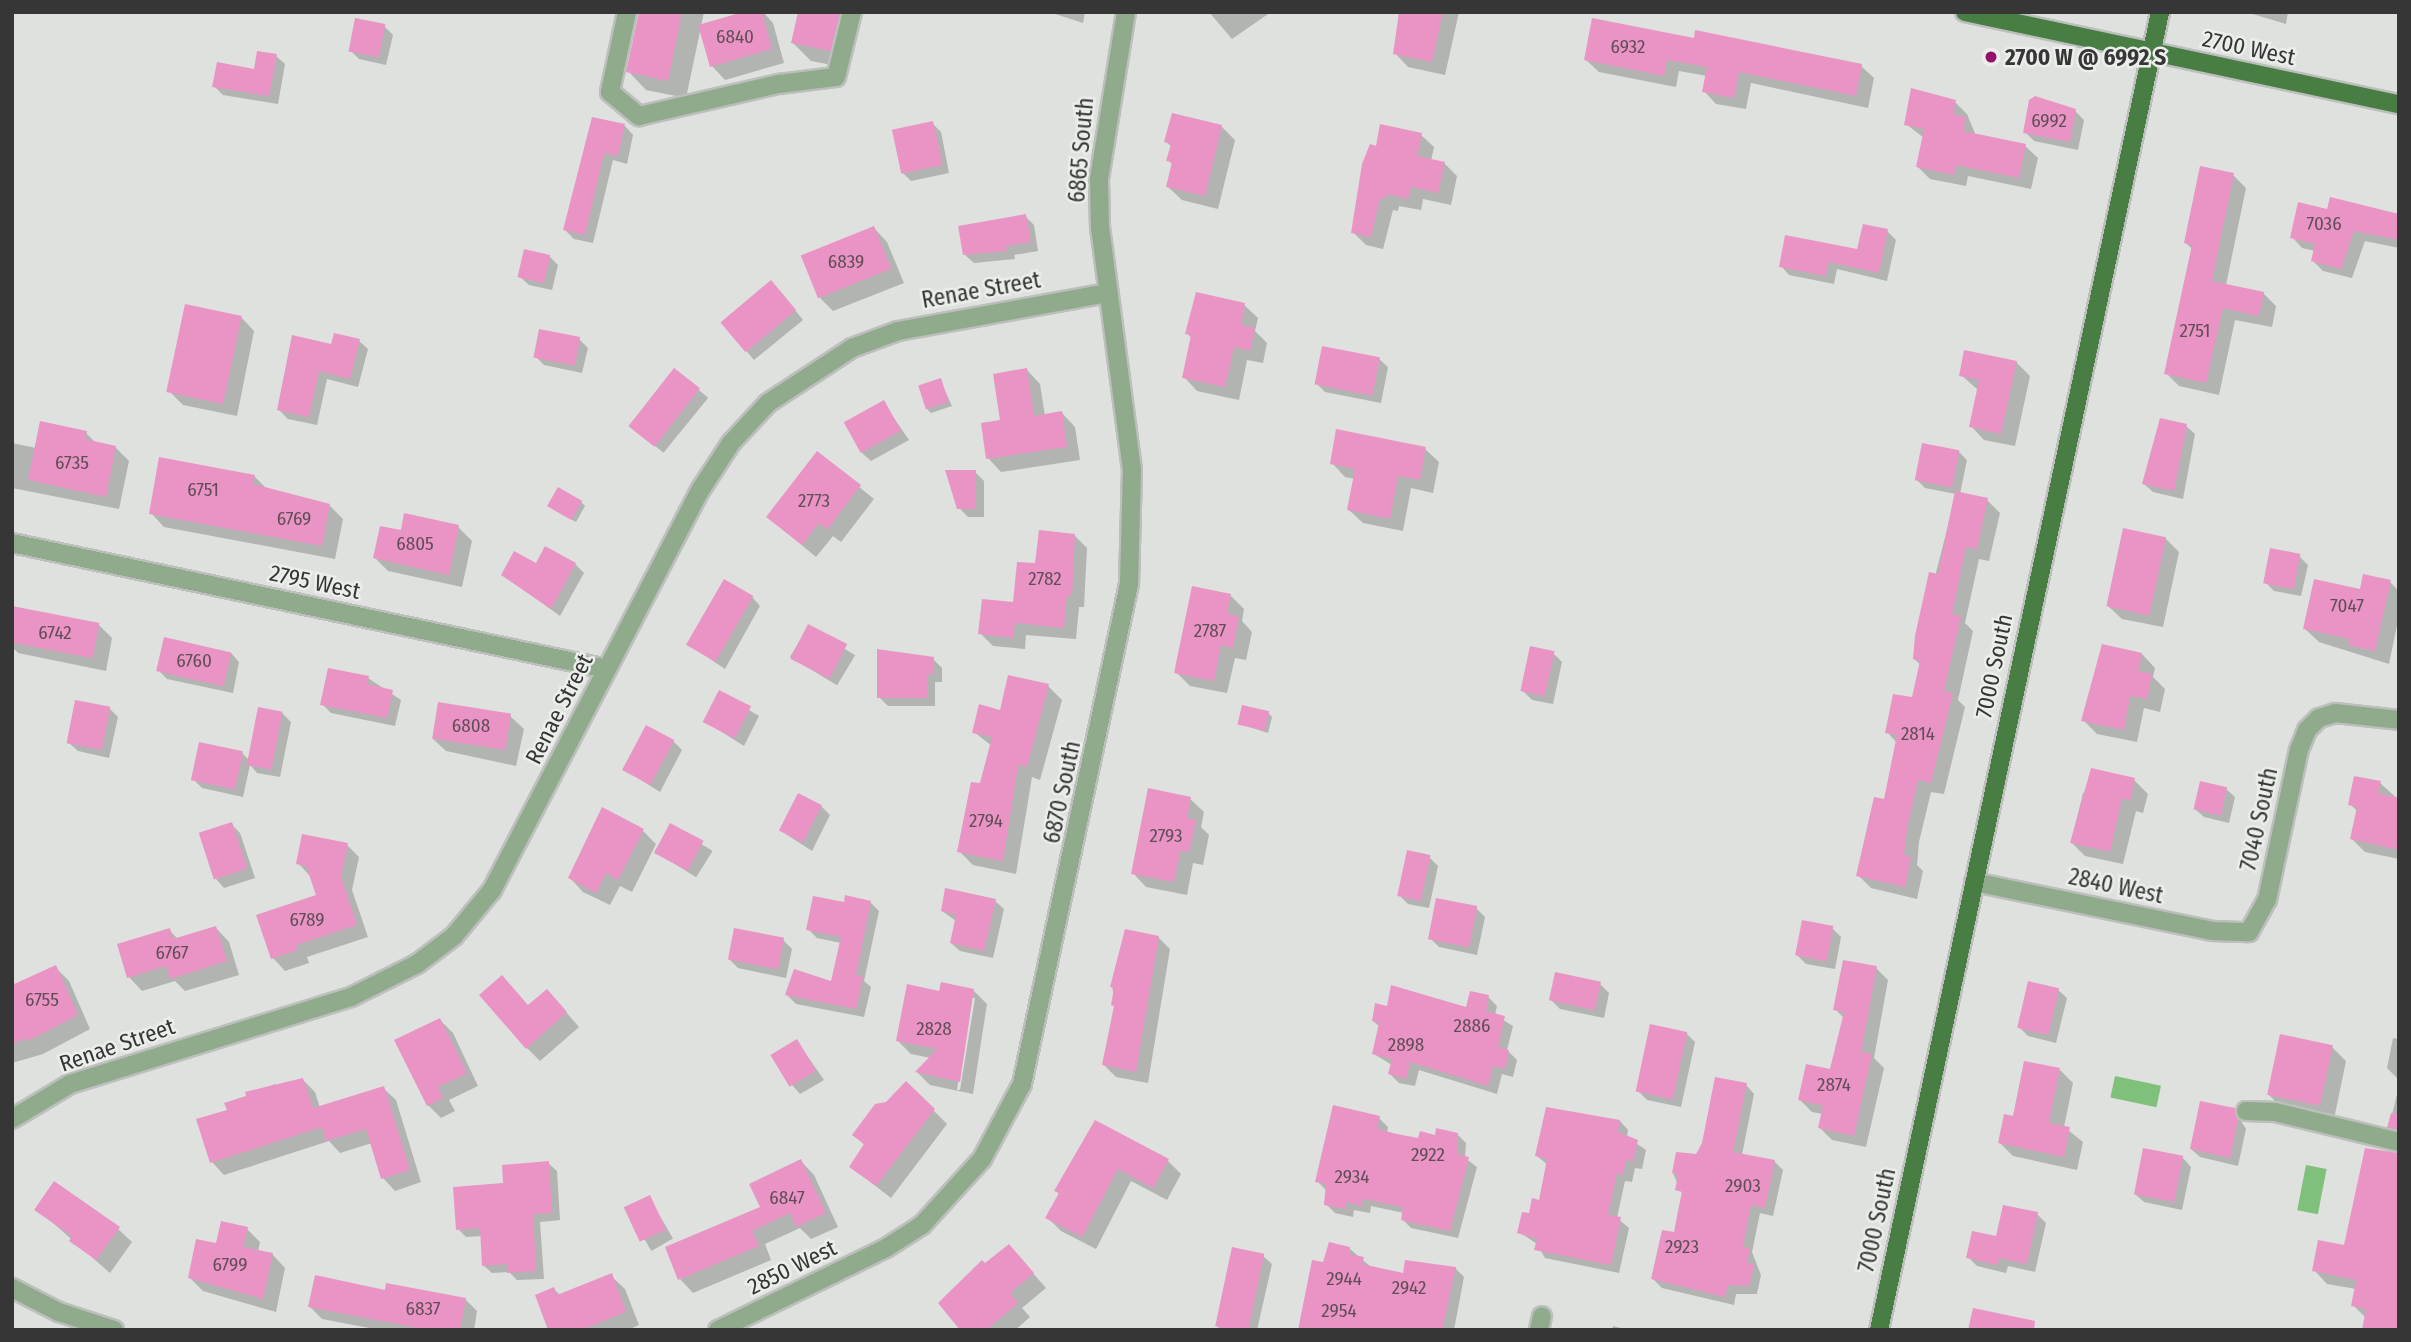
<!DOCTYPE html>
<style>
body{margin:0}
#map{position:relative;width:2411px;height:1342px;overflow:hidden;background:#dee1de;font-family:"Fira Sans Condensed",sans-serif}
div>[style]{position:absolute}
[style*='--x']{left:calc(var(--x)*1px);top:calc(var(--y)*1px);width:calc(var(--w)*1px);rotate:calc(var(--a)*1deg)}
.water>*{inset:0;background:#7fc17a;transform-origin:0 0}
.shadow>*{inset:0;background:#0003;transform-origin:0 0}
.building>*{inset:0;background:#ea94c5;transform-origin:0 0}
.roads{filter:drop-shadow(2px 0 #bcbfbc) drop-shadow(-2px 0 #bcbfbc) drop-shadow(0 2px #bcbfbc) drop-shadow(0 -2px #bcbfbc)}
.minor>*{height:18px;margin:-9px;padding:0 9px;transform-origin:9px;border-radius:9px;background:#8fab8c}
.major>*{height:18px;margin:-9px;padding:0 9px;transform-origin:9px;border-radius:9px;background:#487d44}
.dots>*{width:19px;height:19px;translate:-50% -50%;box-sizing:border-box;border:4px solid #ebeeeb;border-radius:50%}
span{translate:-50% -50%;white-space:nowrap;text-align:center;line-height:1.15;-webkit-text-stroke:5px #ebeeeb;paint-order:stroke}
.number-label{font-size:19px;color:#624e59}
.number-label span{-webkit-text-stroke-width:0}
.street-label{font-size:23px;color:#353635}
.poi-label{font-size:23px;color:#353635;font-weight:700}
.left{translate:0 -50%;text-align:left}
.frame{position:absolute;inset:0;border:14px solid #353635;pointer-events:none}
</style>
<div id="map">
<div class="water">
<i style="left:2115px;top:1076px;width:47px;height:22px;rotate:12deg"></i>
<i style="left:2306px;top:1165px;width:21px;height:46px;rotate:11deg"></i>
</div>
<div class="shadow">
<i style="clip-path:polygon(641px 12px,704px 12px,701px 26px,763px 12px,773px 23px,784px 63px,725px 80px,712px 66px,701px 27px,686px 98px,646px 90px,628px 71px)"></i>
<i style="clip-path:polygon(799px 12px,861px 12px,848px 68px,811px 61px,793px 43px)"></i>
<i style="clip-path:polygon(1049px 12px,1085px 12px,1083px 23px)"></i>
<i style="clip-path:polygon(1209px 12px,1271px 12px,1232px 39px)"></i>
<i style="clip-path:polygon(1397px 12px,1459px 12px,1445px 75px,1408px 67px,1395px 53px,1400px 16px)"></i>
<i style="clip-path:polygon(2246px 12px,2288px 12px,2286px 24px)"></i>
<i style="clip-path:polygon(384px 26px,393px 35px,386px 65px,359px 59px,350px 50px)"></i>
<i style="clip-path:polygon(1695px 40px,1861px 66px,1874px 78px,1868px 108px,1751px 83px,1746px 109px,1716px 104px,1704px 91px,1707px 76px,1679px 71px,1676px 87px,1599px 72px,1586px 60px)"></i>
<i style="clip-path:polygon(276px 56px,285px 64px,278px 104px,223px 95px,214px 86px,256px 71px)"></i>
<i style="clip-path:polygon(1955px 102px,1967px 114px,1976px 136px,2025px 146px,2038px 158px,2031px 189px,1968px 176px,1966px 186px,1930px 179px,1918px 167px,1924px 138px,1906px 124px)"></i>
<i style="clip-path:polygon(2075px 111px,2084px 120px,2078px 150px,2034px 141px,2025px 132px)"></i>
<i style="clip-path:polygon(593px 119px,625px 126px,633px 135px,627px 164px,613px 160px,593px 243px,574px 239px,565px 230px)"></i>
<i style="clip-path:polygon(932px 123px,941px 132px,949px 173px,911px 181px,902px 172px)"></i>
<i style="clip-path:polygon(1221px 126px,1235px 140px,1218px 209px,1182px 200px,1168px 187px,1173px 165px,1168px 160px,1172px 147px,1166px 142px)"></i>
<i style="clip-path:polygon(1421px 135px,1434px 147px,1431px 161px,1444px 163px,1457px 176px,1451px 205px,1423px 199px,1421px 210px,1399px 206px,1398px 211px,1393px 210px,1383px 249px,1366px 245px,1353px 232px,1377px 148px)"></i>
<i style="clip-path:polygon(2233px 175px,2246px 188px,2226px 285px,2263px 293px,2276px 306px,2272px 327px,2235px 320px,2219px 395px,2179px 386px,2166px 373px,2193px 250px,2186px 243px)"></i>
<i style="clip-path:polygon(2328px 211px,2399px 214px,2399px 248px,2365px 241px,2352px 278px,2323px 271px,2313px 261px,2315px 251px,2302px 248px,2292px 237px)"></i>
<i style="clip-path:polygon(1025px 216px,1034px 225px,1038px 251px,1014px 255px,1015px 259px,974px 263px,965px 255px)"></i>
<i style="clip-path:polygon(874px 228px,887px 242px,904px 283px,833px 311px,820px 298px)"></i>
<i style="clip-path:polygon(1887px 231px,1896px 240px,1887px 281px,1837px 269px,1834px 284px,1789px 275px,1781px 266px,1858px 251px)"></i>
<i style="clip-path:polygon(549px 256px,558px 265px,552px 290px,529px 285px,520px 277px)"></i>
<i style="clip-path:polygon(780px 291px,803px 320px,754px 360px,722px 322px)"></i>
<i style="clip-path:polygon(1244px 305px,1258px 318px,1255px 331px,1267px 343px,1263px 363px,1247px 360px,1239px 400px,1197px 391px,1184px 377px,1192px 339px,1187px 333px)"></i>
<i style="clip-path:polygon(241px 317px,254px 331px,237px 416px,183px 405px,169px 391px)"></i>
<i style="clip-path:polygon(579px 339px,588px 348px,582px 373px,544px 365px,535px 356px)"></i>
<i style="clip-path:polygon(359px 341px,368px 349px,358px 387px,327px 379px,317px 425px,288px 419px,279px 410px,333px 347px)"></i>
<i style="clip-path:polygon(1379px 359px,1388px 367px,1381px 403px,1325px 392px,1316px 383px)"></i>
<i style="clip-path:polygon(2016px 362px,2030px 376px,2015px 446px,1984px 440px,1971px 426px,1978px 390px,1961px 375px)"></i>
<i style="left:674px;top:370px;width:44px;height:71px;rotate:39deg"></i>
<i style="clip-path:polygon(1027px 370px,1040px 384px,1045px 416px,1062px 413px,1075px 427px,1080px 460px,1001px 472px,988px 458px)"></i>
<i style="clip-path:polygon(940px 380px,952px 406px,931px 413px,927px 409px)"></i>
<i style="clip-path:polygon(883px 402px,909px 440px,871px 461px,862px 453px)"></i>
<i style="clip-path:polygon(2186px 426px,2195px 434px,2183px 499px,2153px 492px,2144px 484px)"></i>
<i style="clip-path:polygon(86px 433px,97px 444px,115px 447px,129px 461px,119px 509px,12px 488px,12px 443px,36px 448px)"></i>
<i style="clip-path:polygon(1425px 449px,1439px 462px,1433px 493px,1411px 488px,1403px 531px,1363px 523px,1349px 510px,1355px 479px,1345px 477px,1332px 463px)"></i>
<i style="clip-path:polygon(1958px 451px,1967px 460px,1960px 494px,1987px 500px,2000px 513px,1989px 561px,1979px 559px,1965px 623px,1973px 631px,1958px 700px,1965px 707px,1944px 794px,1931px 792px,1919px 842px,1917px 865px,1923px 871px,1917px 899px,1871px 888px,1858px 875px,1885px 801px,1897px 743px,1887px 732px,1914px 699px,1921px 665px,1914px 659px,1956px 494px,1925px 488px,1917px 480px)"></i>
<i style="clip-path:polygon(817px 453px,874px 499px,841px 542px,833px 536px,816px 557px,768px 517px)"></i>
<i style="clip-path:polygon(975px 472px,984px 481px,984px 517px,968px 517px,959px 508px)"></i>
<i style="clip-path:polygon(254px 476px,266px 488px,330px 506px,343px 519px,335px 559px,164px 527px,151px 513px)"></i>
<i style="clip-path:polygon(581px 502px,585px 506px,576px 522px,553px 509px)"></i>
<i style="clip-path:polygon(458px 527px,472px 541px,462px 587px,388px 571px,375px 558px,402px 532px)"></i>
<i style="clip-path:polygon(1075px 536px,1087px 548px,1084px 607px,1079px 607px,1076px 639px,1026px 635px,1025px 649px,993px 646px,980px 633px,1015px 604px,1037px 565px)"></i>
<i style="clip-path:polygon(2165px 538px,2179px 552px,2163px 627px,2122px 619px,2108px 606px)"></i>
<i style="clip-path:polygon(2299px 556px,2308px 565px,2301px 596px,2274px 591px,2265px 582px)"></i>
<i style="clip-path:polygon(575px 564px,584px 573px,560px 616px,503px 575px,537px 565px)"></i>
<i style="clip-path:polygon(2390px 582px,2399px 591px,2399px 616px,2389px 664px,2319px 642px,2305px 629px,2361px 591px)"></i>
<i style="clip-path:polygon(1231px 596px,1244px 609px,1242px 621px,1252px 632px,1246px 660px,1235px 658px,1227px 693px,1190px 686px,1176px 672px)"></i>
<i style="clip-path:polygon(752px 597px,760px 606px,725px 669px,689px 645px)"></i>
<i style="clip-path:polygon(12px 607px,99px 625px,112px 638px,106px 671px,18px 653px,12px 647px)"></i>
<i style="left:808px;top:627px;width:55px;height:35px;rotate:31deg"></i>
<i style="clip-path:polygon(231px 653px,239px 662px,233px 693px,167px 679px,158px 670px)"></i>
<i style="clip-path:polygon(1553px 653px,1562px 662px,1553px 704px,1532px 700px,1523px 691px)"></i>
<i style="clip-path:polygon(2142px 654px,2155px 668px,2153px 677px,2165px 689px,2160px 712px,2144px 708px,2137px 742px,2097px 734px,2083px 720px)"></i>
<i style="clip-path:polygon(933px 659px,942px 668px,942px 682px,935px 682px,935px 706px,888px 706px,879px 697px)"></i>
<i style="clip-path:polygon(368px 678px,401px 700px,395px 726px,331px 713px,322px 704px)"></i>
<i style="clip-path:polygon(1048px 686px,1062px 700px,1040px 780px,1032px 777px,1016px 874px,973px 865px,959px 851px,992px 746px,974px 732px)"></i>
<i style="clip-path:polygon(720px 693px,759px 716px,744px 746px,706px 722px)"></i>
<i style="clip-path:polygon(109px 708px,118px 717px,109px 758px,78px 751px,69px 743px)"></i>
<i style="clip-path:polygon(282px 713px,291px 722px,280px 777px,257px 773px,250px 765px,243px 797px,202px 788px,193px 779px,242px 753px,249px 760px)"></i>
<i style="clip-path:polygon(1268px 713px,1272px 717px,1268px 733px,1240px 724px)"></i>
<i style="clip-path:polygon(510px 716px,524px 729px,516px 766px,446px 751px,432px 738px)"></i>
<i style="clip-path:polygon(673px 741px,682px 750px,660px 792px,625px 770px)"></i>
<i style="clip-path:polygon(2134px 780px,2148px 794px,2143px 813px,2136px 811px,2123px 864px,2085px 856px,2071px 842px,2083px 793px)"></i>
<i style="clip-path:polygon(2380px 783px,2399px 800px,2399px 859px,2365px 852px,2352px 839px,2358px 812px,2350px 804px)"></i>
<i style="clip-path:polygon(2226px 789px,2235px 797px,2229px 823px,2204px 817px,2195px 809px)"></i>
<i style="clip-path:polygon(1190px 799px,1204px 812px,1201px 827px,1209px 835px,1203px 865px,1193px 863px,1187px 895px,1146px 887px,1133px 873px)"></i>
<i style="clip-path:polygon(821px 806px,830px 815px,812px 851px,781px 831px)"></i>
<i style="clip-path:polygon(231px 824px,240px 833px,255px 878px,224px 888px,216px 879px)"></i>
<i style="left:671px;top:825px;width:49px;height:31px;rotate:32deg"></i>
<i style="clip-path:polygon(643px 831px,656px 844px,632px 892px,620px 886px,610px 905px,583px 892px,570px 878px)"></i>
<i style="clip-path:polygon(347px 845px,359px 857px,352px 890px,368px 937px,307px 957px,309px 963px,285px 971px,273px 958px,318px 896px,310px 876px,298px 863px)"></i>
<i style="clip-path:polygon(1429px 857px,1438px 866px,1429px 908px,1408px 904px,1399px 895px)"></i>
<i style="clip-path:polygon(995px 901px,1004px 909px,993px 958px,960px 951px,951px 943px,956px 921px,942px 911px)"></i>
<i style="clip-path:polygon(870px 902px,879px 911px,864px 981px,871px 987px,864px 1017px,796px 1004px,787px 995px,833px 984px,841px 943px,817px 938px,808px 929px,845px 904px)"></i>
<i style="clip-path:polygon(1476px 908px,1485px 917px,1477px 955px,1439px 947px,1430px 938px)"></i>
<i style="clip-path:polygon(216px 928px,229px 942px,239px 975px,185px 991px,175px 981px,142px 991px,129px 977px,169px 930px,178px 939px)"></i>
<i style="clip-path:polygon(1832px 928px,1841px 937px,1835px 969px,1806px 964px,1797px 955px)"></i>
<i style="clip-path:polygon(1158px 937px,1170px 949px,1148px 1083px,1116px 1077px,1104px 1065px,1116px 1008px,1112px 986px)"></i>
<i style="clip-path:polygon(783px 940px,792px 949px,786px 978px,738px 968px,729px 959px)"></i>
<i style="clip-path:polygon(56px 968px,69px 981px,90px 1029px,43px 1054px,12px 1063px,12px 987px)"></i>
<i style="clip-path:polygon(1876px 968px,1888px 980px,1874px 1058px,1884px 1068px,1866px 1147px,1832px 1140px,1820px 1128px,1823px 1114px,1812px 1112px,1800px 1100px,1832px 1071px,1844px 1018px,1835px 1009px)"></i>
<i style="clip-path:polygon(1600px 984px,1609px 993px,1604px 1018px,1560px 1009px,1551px 1000px)"></i>
<i style="clip-path:polygon(2058px 990px,2067px 998px,2056px 1043px,2028px 1036px,2019px 1027px)"></i>
<i style="clip-path:polygon(evenodd,974px 991px,987px 1004px,973px 1094px,930px 1085px,917px 1072px,931px 1058px,911px 1054px,897px 1040px,940px 993px,974px 991px,971px 998px,975px 998px,960px 1090px,957px 1090px,971px 998px)"></i>
<i style="clip-path:polygon(1488px 997px,1497px 1006px,1495px 1015px,1513px 1026px,1507px 1050px,1517px 1060px,1513px 1077px,1502px 1074px,1497px 1094px,1419px 1070px,1415px 1086px,1399px 1083px,1390px 1074px,1392px 1065px,1374px 1054px,1380px 1027px,1373px 1021px,1388px 1008px,1468px 1009px)"></i>
<i style="clip-path:polygon(560px 1005px,579px 1027px,540px 1061px,527px 1048px,529px 1007px)"></i>
<i style="clip-path:polygon(440px 1020px,453px 1033px,478px 1086px,449px 1100px,455px 1111px,441px 1118px,428px 1105px)"></i>
<i style="clip-path:polygon(1686px 1033px,1695px 1042px,1681px 1107px,1647px 1100px,1638px 1091px)"></i>
<i style="clip-path:polygon(2393px 1038px,2399px 1039px,2399px 1080px,2387px 1068px)"></i>
<i style="clip-path:polygon(797px 1041px,824px 1080px,800px 1094px,792px 1085px)"></i>
<i style="clip-path:polygon(2332px 1047px,2346px 1061px,2334px 1119px,2282px 1108px,2269px 1095px)"></i>
<i style="clip-path:polygon(2060px 1070px,2073px 1083px,2064px 1127px,2083px 1142px,2077px 1170px,2013px 1156px,2000px 1143px,2015px 1118px)"></i>
<i style="clip-path:polygon(303px 1080px,315px 1092px,320px 1108px,383px 1088px,396px 1100px,421px 1182px,395px 1191px,383px 1178px,372px 1143px,340px 1153px,329px 1141px,224px 1175px,212px 1162px,229px 1111px,227px 1104px,275px 1084px,278px 1087px)"></i>
<i style="clip-path:polygon(906px 1083px,947px 1124px,891px 1198px,851px 1167px,865px 1146px,855px 1135px)"></i>
<i style="clip-path:polygon(1746px 1085px,1754px 1094px,1742px 1155px,1774px 1161px,1783px 1170px,1773px 1216px,1760px 1213px,1752px 1252px,1761px 1275px,1757px 1294px,1736px 1294px,1734px 1305px,1662px 1288px,1653px 1279px,1675px 1235px,1683px 1196px,1673px 1173px,1697px 1156px)"></i>
<i style="clip-path:polygon(2399px 1086px,2399px 1136px,2389px 1127px)"></i>
<i style="clip-path:polygon(2234px 1110px,2246px 1129px,2238px 1166px,2200px 1157px,2191px 1149px)"></i>
<i style="clip-path:polygon(1379px 1118px,1388px 1127px,1387px 1133px,1420px 1140px,1457px 1134px,1466px 1143px,1465px 1158px,1477px 1167px,1458px 1238px,1411px 1228px,1403px 1220px,1404px 1213px,1371px 1206px,1370px 1213px,1354px 1210px,1353px 1217px,1335px 1213px,1326px 1204px,1327px 1191px,1317px 1181px)"></i>
<i style="clip-path:polygon(1620px 1121px,1628px 1130px,1627px 1137px,1646px 1150px,1642px 1169px,1635px 1168px,1632px 1182px,1625px 1181px,1617px 1218px,1629px 1228px,1619px 1273px,1545px 1258px,1537px 1244px,1519px 1232px,1540px 1202px,1548px 1165px,1537px 1156px)"></i>
<i style="clip-path:polygon(1095px 1122px,1167px 1160px,1181px 1174px,1167px 1200px,1131px 1181px,1096px 1249px,1061px 1231px,1048px 1218px,1060px 1195px,1056px 1191px)"></i>
<i style="clip-path:polygon(2399px 1154px,2366px 1318px,2353px 1305px,2356px 1289px,2327px 1284px,2314px 1270px,2346px 1248px)"></i>
<i style="clip-path:polygon(2183px 1158px,2191px 1167px,2182px 1210px,2144px 1202px,2135px 1194px)"></i>
<i style="clip-path:polygon(801px 1161px,814px 1175px,838px 1227px,811px 1239px,800px 1228px,765px 1244px,771px 1260px,693px 1293px,680px 1279px,762px 1207px)"></i>
<i style="clip-path:polygon(548px 1163px,557px 1171px,560px 1220px,540px 1222px,544px 1279px,517px 1280px,509px 1272px,492px 1273px,483px 1265px,482px 1236px,466px 1237px,458px 1229px,505px 1184px)"></i>
<i style="left:649px;top:1197px;width:48px;height:25px;rotate:60deg"></i>
<i style="clip-path:polygon(37px 1209px,118px 1229px,132px 1242px,110px 1273px)"></i>
<i style="clip-path:polygon(2037px 1214px,2046px 1223px,2035px 1272px,2008px 1266px,2006px 1273px,1977px 1266px,1968px 1257px)"></i>
<i style="clip-path:polygon(247px 1229px,260px 1242px,258px 1252px,272px 1254px,285px 1268px,276px 1312px,203px 1291px,190px 1278px,218px 1245px)"></i>
<i style="clip-path:polygon(1009px 1246px,1046px 1288px,1022px 1308px,1030px 1317px,1015px 1330px,962px 1330px,985px 1265px)"></i>
<i style="clip-path:polygon(1349px 1248px,1372px 1268px,1404px 1275px,1455px 1268px,1464px 1277px,1454px 1330px,1300px 1330px,1324px 1264px)"></i>
<i style="clip-path:polygon(1263px 1256px,1272px 1264px,1257px 1330px,1221px 1330px,1216px 1325px)"></i>
<i style="clip-path:polygon(611px 1276px,625px 1289px,639px 1325px,628px 1330px,550px 1330px,554px 1289px,560px 1295px)"></i>
<i style="clip-path:polygon(386px 1292px,465px 1299px,477px 1311px,474px 1330px,380px 1330px,322px 1319px,310px 1307px)"></i>
<i style="clip-path:polygon(1613px 1326px,1629px 1330px,1612px 1330px)"></i>
</div>
<div class="building">
<i style="clip-path:polygon(639px 12px,682px 12px,668px 81px,626px 72px)"></i>
<i style="clip-path:polygon(743px 12px,762px 12px,772px 49px,710px 67px,698px 25px)"></i>
<i style="clip-path:polygon(798px 12px,840px 12px,831px 51px,791px 43px)"></i>
<i style="clip-path:polygon(1399px 12px,1443px 12px,1432px 62px,1393px 54px)"></i>
<i style="left:355px;top:18px;width:31px;height:34px;rotate:11deg"></i>
<i style="clip-path:polygon(1592px 18px,1694px 38px,1695px 30px,1862px 64px,1856px 96px,1739px 72px,1734px 98px,1702px 92px,1707px 67px,1667px 60px,1664px 76px,1584px 60px)"></i>
<i style="clip-path:polygon(257px 51px,277px 54px,269px 96px,212px 87px,217px 62px,254px 69px)"></i>
<i style="clip-path:polygon(1911px 88px,1956px 100px,1953px 114px,1966px 117px,1963px 131px,2026px 144px,2019px 178px,1956px 165px,1954px 175px,1916px 167px,1924px 129px,1904px 125px)"></i>
<i style="clip-path:polygon(2035px 96px,2076px 109px,2070px 142px,2023px 133px,2029px 100px)"></i>
<i style="clip-path:polygon(1172px 113px,1222px 125px,1205px 196px,1166px 187px,1172px 162px,1166px 161px,1171px 144px,1164px 142px)"></i>
<i style="clip-path:polygon(592px 117px,625px 124px,618px 156px,604px 153px,585px 235px,563px 230px)"></i>
<i style="left:933px;top:121px;width:45px;height:42px;rotate:78deg"></i>
<i style="clip-path:polygon(1380px 124px,1422px 133px,1417px 156px,1445px 162px,1438px 193px,1411px 187px,1408px 199px,1387px 194px,1386px 199px,1380px 198px,1371px 237px,1351px 233px,1362px 164px,1370px 144px,1376px 146px)"></i>
<i style="clip-path:polygon(2200px 166px,2234px 173px,2212px 281px,2264px 292px,2259px 316px,2223px 308px,2206px 383px,2164px 374px,2192px 245px,2184px 243px)"></i>
<i style="clip-path:polygon(2330px 197px,2399px 214px,2399px 240px,2354px 231px,2341px 269px,2311px 261px,2315px 244px,2290px 238px,2298px 202px,2327px 209px)"></i>
<i style="clip-path:polygon(1026px 214px,1031px 242px,1006px 246px,1007px 251px,963px 255px,958px 226px)"></i>
<i style="clip-path:polygon(1863px 224px,1888px 229px,1879px 273px,1828px 262px,1826px 276px,1779px 267px,1785px 235px,1857px 249px)"></i>
<i style="left:874px;top:226px;width:46px;height:79px;rotate:68deg"></i>
<i style="left:524px;top:249px;width:27px;height:29px;rotate:13deg"></i>
<i style="left:771px;top:280px;width:39px;height:66px;rotate:50deg"></i>
<i style="clip-path:polygon(1196px 292px,1245px 303px,1241px 325px,1255px 328px,1250px 351px,1234px 347px,1225px 387px,1182px 378px,1191px 335px,1185px 334px)"></i>
<i style="left:185px;top:304px;width:58px;height:90px;rotate:12deg"></i>
<i style="left:539px;top:329px;width:42px;height:29px;rotate:11deg"></i>
<i style="clip-path:polygon(334px 333px,360px 339px,350px 379px,319px 371px,309px 417px,277px 410px,292px 335px,331px 344px)"></i>
<i style="left:1322px;top:346px;width:59px;height:39px;rotate:11deg"></i>
<i style="clip-path:polygon(1964px 350px,2017px 361px,2001px 434px,1969px 427px,1979px 380px,1959px 376px)"></i>
<i style="left:674px;top:368px;width:33px;height:74px;rotate:38deg"></i>
<i style="clip-path:polygon(1027px 368px,1034px 416px,1062px 411px,1067px 447px,986px 459px,981px 423px,1000px 420px,993px 374px)"></i>
<i style="left:941px;top:378px;width:25px;height:24px;rotate:72deg"></i>
<i style="left:884px;top:400px;width:35px;height:46px;rotate:61deg"></i>
<i style="clip-path:polygon(2160px 418px,2187px 424px,2174px 491px,2142px 484px)"></i>
<i style="clip-path:polygon(40px 421px,87px 431px,85px 439px,116px 446px,106px 497px,28px 480px)"></i>
<i style="clip-path:polygon(1336px 429px,1426px 447px,1420px 480px,1398px 476px,1390px 519px,1347px 510px,1355px 469px,1330px 464px)"></i>
<i style="left:1922px;top:443px;width:38px;height:38px;rotate:11deg"></i>
<i style="clip-path:polygon(817px 451px,861px 485px,827px 530px,819px 523px,802px 545px,766px 517px)"></i>
<i style="clip-path:polygon(159px 457px,255px 475px,253px 484px,330px 504px,322px 546px,149px 514px)"></i>
<i style="clip-path:polygon(945px 470px,976px 470px,976px 509px,957px 509px)"></i>
<i style="left:558px;top:487px;width:28px;height:22px;rotate:30deg"></i>
<i style="clip-path:polygon(1955px 491px,1988px 498px,1977px 549px,1966px 547px,1952px 614px,1961px 616px,1944px 691px,1953px 693px,1931px 783px,1918px 780px,1907px 828px,1904px 855px,1911px 857px,1905px 887px,1856px 876px,1874px 797px,1884px 799px,1897px 735px,1885px 733px,1893px 694px,1912px 697px,1920px 661px,1913px 659px,1915px 636px,1929px 572px,1938px 574px)"></i>
<i style="clip-path:polygon(404px 513px,459px 525px,449px 575px,373px 558px,380px 526px,401px 530px)"></i>
<i style="left:2123px;top:528px;width:44px;height:80px;rotate:12deg"></i>
<i style="clip-path:polygon(1039px 530px,1075px 534px,1072px 596px,1067px 595px,1064px 628px,1015px 623px,1013px 638px,978px 634px,982px 599px,1013px 602px,1017px 562px,1035px 563px)"></i>
<i style="clip-path:polygon(545px 546px,576px 563px,551px 609px,501px 575px,514px 551px,536px 563px)"></i>
<i style="left:2270px;top:548px;width:31px;height:36px;rotate:11deg"></i>
<i style="clip-path:polygon(2363px 574px,2391px 580px,2375px 651px,2348px 645px,2350px 639px,2303px 629px,2314px 579px,2360px 589px)"></i>
<i style="left:724px;top:579px;width:34px;height:76px;rotate:30deg"></i>
<i style="clip-path:polygon(1192px 586px,1231px 594px,1227px 614px,1239px 616px,1233px 648px,1221px 645px,1214px 681px,1174px 673px)"></i>
<i style="left:12px;top:606px;width:89px;height:36px;rotate:11deg"></i>
<i style="left:808px;top:624px;width:44px;height:39px;rotate:27deg"></i>
<i style="left:164px;top:637px;width:69px;height:35px;rotate:13deg"></i>
<i style="clip-path:polygon(2102px 644px,2142px 653px,2138px 671px,2152px 674px,2147px 699px,2130px 696px,2124px 730px,2081px 721px)"></i>
<i style="left:1530px;top:646px;width:25px;height:46px;rotate:12deg"></i>
<i style="clip-path:polygon(877px 649px,934px 657px,934px 674px,927px 674px,927px 698px,877px 698px)"></i>
<i style="clip-path:polygon(328px 668px,369px 676px,367px 684px,393px 690px,387px 718px,320px 705px)"></i>
<i style="clip-path:polygon(1008px 675px,1049px 684px,1027px 767px,1018px 765px,1003px 861px,957px 852px,971px 782px,980px 783px,992px 737px,972px 733px,979px 704px,1000px 710px)"></i>
<i style="left:719px;top:690px;width:36px;height:36px;rotate:27deg"></i>
<i style="left:75px;top:700px;width:36px;height:44px;rotate:11deg"></i>
<i style="left:438px;top:702px;width:74px;height:37px;rotate:9deg"></i>
<i style="left:1242px;top:705px;width:28px;height:20px;rotate:13deg"></i>
<i style="left:258px;top:707px;width:25px;height:59px;rotate:11deg"></i>
<i style="left:646px;top:725px;width:32px;height:51px;rotate:28deg"></i>
<i style="left:199px;top:742px;width:45px;height:39px;rotate:12deg"></i>
<i style="clip-path:polygon(2091px 768px,2135px 778px,2130px 801px,2122px 798px,2110px 852px,2070px 843px)"></i>
<i style="clip-path:polygon(2354px 776px,2381px 781px,2378px 793px,2399px 798px,2399px 850px,2350px 839px,2357px 807px,2348px 805px)"></i>
<i style="left:2200px;top:781px;width:28px;height:29px;rotate:13deg"></i>
<i style="clip-path:polygon(1148px 788px,1191px 797px,1187px 818px,1196px 820px,1189px 852px,1180px 851px,1174px 882px,1131px 874px)"></i>
<i style="left:798px;top:793px;width:27px;height:42px;rotate:27deg"></i>
<i style="clip-path:polygon(602px 807px,644px 829px,618px 880px,606px 873px,596px 893px,568px 878px)"></i>
<i style="left:232px;top:822px;width:49px;height:35px;rotate:72deg"></i>
<i style="left:670px;top:823px;width:38px;height:34px;rotate:28deg"></i>
<i style="clip-path:polygon(302px 834px,348px 843px,341px 876px,357px 925px,296px 945px,298px 950px,271px 959px,256px 915px,316px 895px,306px 866px,296px 864px)"></i>
<i style="left:1407px;top:850px;width:24px;height:47px;rotate:12deg"></i>
<i style="clip-path:polygon(945px 888px,996px 899px,984px 951px,950px 943px,956px 915px,941px 911px)"></i>
<i style="clip-path:polygon(845px 895px,871px 901px,856px 975px,863px 977px,856px 1009px,785px 995px,794px 969px,831px 981px,841px 937px,806px 930px,813px 896px,844px 902px)"></i>
<i style="left:1436px;top:898px;width:42px;height:42px;rotate:11deg"></i>
<i style="left:1802px;top:920px;width:32px;height:36px;rotate:11deg"></i>
<i style="clip-path:polygon(216px 926px,227px 961px,170px 979px,166px 966px,127px 978px,117px 944px,170px 928px,173px 939px)"></i>
<i style="left:734px;top:928px;width:51px;height:32px;rotate:11deg"></i>
<i style="clip-path:polygon(1125px 929px,1159px 936px,1136px 1072px,1102px 1065px,1114px 1006px,1111px 1005px,1114px 988px,1110px 987px)"></i>
<i style="clip-path:polygon(1843px 960px,1877px 966px,1861px 1052px,1872px 1054px,1854px 1136px,1818px 1128px,1823px 1106px,1798px 1100px,1806px 1064px,1830px 1069px,1844px 1012px,1833px 1010px)"></i>
<i style="clip-path:polygon(56px 965px,78px 1015px,28px 1041px,27px 1038px,12px 1044px,12px 985px)"></i>
<i style="left:1555px;top:972px;width:47px;height:29px;rotate:12deg"></i>
<i style="clip-path:polygon(502px 975px,528px 1005px,547px 989px,567px 1012px,526px 1049px,479px 995px)"></i>
<i style="left:2028px;top:981px;width:32px;height:48px;rotate:13deg"></i>
<i style="clip-path:polygon(941px 982px,974px 989px,960px 1082px,915px 1072px,937px 1049px,896px 1041px,907px 984px,939px 991px)"></i>
<i style="clip-path:polygon(1391px 985px,1466px 1007px,1470px 991px,1489px 995px,1486px 1011px,1505px 1016px,1498px 1047px,1509px 1050px,1505px 1069px,1493px 1066px,1488px 1086px,1410px 1062px,1406px 1079px,1388px 1074px,1392px 1059px,1372px 1054px,1379px 1023px,1372px 1021px,1375px 1003px,1387px 1006px)"></i>
<i style="clip-path:polygon(440px 1018px,467px 1073px,438px 1087px,443px 1098px,427px 1106px,394px 1040px)"></i>
<i style="left:1650px;top:1024px;width:38px;height:69px;rotate:12deg"></i>
<i style="left:2280px;top:1034px;width:54px;height:62px;rotate:12deg"></i>
<i style="left:797px;top:1039px;width:37px;height:31px;rotate:59deg"></i>
<i style="clip-path:polygon(2024px 1061px,2060px 1068px,2049px 1123px,2070px 1127px,2064px 1157px,1998px 1143px,2004px 1114px,2013px 1116px)"></i>
<i style="clip-path:polygon(1715px 1077px,1747px 1083px,1733px 1152px,1775px 1160px,1765px 1208px,1751px 1205px,1747px 1225px,1743px 1247px,1750px 1248px,1747px 1263px,1754px 1264px,1749px 1286px,1728px 1285px,1725px 1297px,1651px 1279px,1662px 1230px,1674px 1232px,1678px 1211px,1682px 1192px,1675px 1190px,1678px 1175px,1672px 1173px,1676px 1152px,1696px 1154px,1702px 1143px)"></i>
<i style="clip-path:polygon(303px 1078px,313px 1108px,384px 1086px,410px 1170px,381px 1179px,366px 1129px,326px 1141px,322px 1127px,210px 1163px,196px 1119px,227px 1110px,224px 1103px,246px 1096px,245px 1092px)"></i>
<i style="clip-path:polygon(906px 1081px,935px 1109px,876px 1186px,849px 1167px,864px 1144px,852px 1135px,875px 1104px,886px 1102px)"></i>
<i style="clip-path:polygon(2200px 1101px,2235px 1108px,2238px 1119px,2230px 1158px,2190px 1149px)"></i>
<i style="clip-path:polygon(1333px 1105px,1380px 1116px,1377px 1129px,1397px 1134px,1418px 1138px,1420px 1131px,1435px 1135px,1436px 1128px,1458px 1133px,1457px 1154px,1469px 1157px,1450px 1231px,1401px 1220px,1403px 1207px,1363px 1199px,1361px 1206px,1346px 1202px,1345px 1209px,1324px 1205px,1326px 1184px,1315px 1182px)"></i>
<i style="clip-path:polygon(1546px 1107px,1620px 1120px,1618px 1132px,1638px 1140px,1633px 1161px,1626px 1160px,1623px 1175px,1617px 1173px,1608px 1215px,1621px 1217px,1611px 1265px,1534px 1250px,1537px 1239px,1517px 1233px,1522px 1212px,1529px 1213px,1532px 1198px,1539px 1200px,1547px 1159px,1535px 1156px)"></i>
<i style="clip-path:polygon(2391px 1113px,2399px 1114px,2399px 1130px,2387px 1128px)"></i>
<i style="clip-path:polygon(1095px 1120px,1169px 1159px,1153px 1188px,1118px 1169px,1082px 1237px,1045px 1218px,1059px 1193px,1054px 1191px)"></i>
<i style="left:2143px;top:1148px;width:41px;height:47px;rotate:11deg"></i>
<i style="clip-path:polygon(2365px 1148px,2399px 1153px,2399px 1330px,2362px 1330px,2366px 1309px,2351px 1306px,2356px 1280px,2312px 1271px,2318px 1240px,2344px 1245px)"></i>
<i style="clip-path:polygon(801px 1159px,826px 1213px,796px 1227px,790px 1213px,752px 1231px,759px 1246px,678px 1280px,665px 1247px,760px 1207px,749px 1184px)"></i>
<i style="clip-path:polygon(549px 1161px,552px 1213px,533px 1214px,536px 1271px,507px 1273px,507px 1264px,482px 1266px,480px 1228px,456px 1230px,453px 1187px,503px 1183px,502px 1165px)"></i>
<i style="clip-path:polygon(54px 1181px,120px 1227px,96px 1260px,69px 1241px,72px 1236px,34px 1210px)"></i>
<i style="left:650px;top:1195px;width:38px;height:29px;rotate:65deg"></i>
<i style="clip-path:polygon(2003px 1205px,2038px 1212px,2027px 1264px,1999px 1258px,1998px 1265px,1966px 1258px,1972px 1231px,1996px 1236px)"></i>
<i style="clip-path:polygon(221px 1221px,248px 1227px,243px 1247px,273px 1253px,263px 1299px,188px 1278px,196px 1239px,216px 1243px)"></i>
<i style="clip-path:polygon(1329px 1242px,1350px 1247px,1349px 1254px,1364px 1257px,1362px 1264px,1403px 1273px,1405px 1260px,1456px 1267px,1442px 1330px,1298px 1330px,1312px 1260px,1323px 1262px)"></i>
<i style="clip-path:polygon(1009px 1244px,1034px 1273px,1010px 1293px,1018px 1303px,986px 1330px,960px 1330px,938px 1303px,982px 1260px,985px 1263px)"></i>
<i style="left:1232px;top:1247px;width:33px;height:81px;rotate:12deg"></i>
<i style="clip-path:polygon(612px 1273px,626px 1312px,581px 1330px,548px 1330px,535px 1295px,554px 1287px,557px 1295px)"></i>
<i style="clip-path:polygon(315px 1275px,385px 1290px,386px 1283px,466px 1298px,460px 1330px,428px 1330px,308px 1307px)"></i>
<i style="clip-path:polygon(1973px 1308px,2035px 1321px,2034px 1330px,1968px 1330px)"></i>
</div>
<div class="roads">
<div class="minor">
<i style="--x:627;--y:12;--w:82;--a:102"></i>
<i style="--x:610;--y:92;--w:38;--a:40"></i>
<i style="--x:639;--y:116;--w:144;--a:-12.9"></i>
<i style="--x:779;--y:84;--w:57;--a:-7"></i>
<i style="--x:836;--y:77;--w:67;--a:-76.2"></i>
<i style="--x:12;--y:543;--w:608;--a:11.96"></i>
<i style="--x:1974;--y:882;--w:243;--a:11.6"></i>
<i style="--x:2212;--y:931;--w:37;--a:2"></i>
<i style="--x:2249;--y:932;--w:37;--a:-61"></i>
<i style="--x:2267;--y:900;--w:153;--a:-78"></i>
<i style="--x:2299;--y:750;--w:22;--a:-68"></i>
<i style="--x:2307;--y:730;--w:17;--a:-45"></i>
<i style="--x:2319;--y:718;--w:17;--a:-17"></i>
<i style="--x:2335;--y:713;--w:64;--a:6.2"></i>
<i style="--x:2246;--y:1111;--w:29;--a:2"></i>
<i style="--x:2275;--y:1112;--w:128;--a:13.6"></i>
<i style="--x:12;--y:1119;--w:68;--a:-31.1"></i>
<i style="--x:70;--y:1084;--w:294;--a:-17.2"></i>
<i style="--x:351;--y:997;--w:74;--a:-26.6"></i>
<i style="--x:417;--y:964;--w:46;--a:-37.1"></i>
<i style="--x:454;--y:936;--w:60;--a:-50.4"></i>
<i style="--x:492;--y:890;--w:452;--a:-62.5"></i>
<i style="--x:701;--y:489;--w:55;--a:-56.9"></i>
<i style="--x:731;--y:443;--w:54;--a:-47.2"></i>
<i style="--x:768;--y:403;--w:100;--a:-33.2"></i>
<i style="--x:852;--y:348;--w:49;--a:-20.3"></i>
<i style="--x:898;--y:331;--w:213;--a:-10.3"></i>
<i style="--x:12;--y:1288;--w:53;--a:27.1"></i>
<i style="--x:59;--y:1312;--w:58;--a:18.1"></i>
<i style="--x:718;--y:1330;--w:187;--a:-26"></i>
<i style="--x:886;--y:1248;--w:43;--a:-32.6"></i>
<i style="--x:922;--y:1225;--w:89;--a:-47.7"></i>
<i style="--x:982;--y:1159;--w:85;--a:-61.9"></i>
<i style="--x:1022;--y:1084;--w:511;--a:-77.92"></i>
<i style="--x:1129;--y:584;--w:114;--a:-88.5"></i>
<i style="--x:1132;--y:470;--w:244;--a:-97.5"></i>
<i style="--x:1100;--y:228;--w:49;--a:-91.2"></i>
<i style="--x:1099;--y:179;--w:169;--a:-80.8"></i>
<i style="--x:1539;--y:1330;--w:14;--a:-78"></i>
</div>
<div class="major">
<i style="--x:1965;--y:12;--w:444;--a:12"></i>
<i style="--x:1879;--y:1330;--w:1348;--a:-77.96"></i>
</div>
</div>
<div class="dots">
<i style="left:1991px;top:57px;background:#94126c"></i>
</div>
<div class="number-label">
<span style="left:735px;top:37px">6840</span>
<span style="left:1628px;top:47px">6932</span>
<span style="left:2049px;top:121px">6992</span>
<span style="left:2324px;top:224px">7036</span>
<span style="left:846px;top:262px">6839</span>
<span style="left:2195px;top:331px">2751</span>
<span style="left:72px;top:463px">6735</span>
<span style="left:203px;top:490px">6751</span>
<span style="left:814px;top:501px">2773</span>
<span style="left:294px;top:519px">6769</span>
<span style="left:415px;top:544px">6805</span>
<span style="left:1045px;top:579px">2782</span>
<span style="left:2347px;top:606px">7047</span>
<span style="left:1210px;top:631px">2787</span>
<span style="left:55px;top:633px">6742</span>
<span style="left:194px;top:661px">6760</span>
<span style="left:471px;top:726px">6808</span>
<span style="left:1918px;top:734px">2814</span>
<span style="left:986px;top:821px">2794</span>
<span style="left:1166px;top:836px">2793</span>
<span style="left:307px;top:920px">6789</span>
<span style="left:172px;top:953px">6767</span>
<span style="left:42px;top:1000px">6755</span>
<span style="left:1472px;top:1026px">2886</span>
<span style="left:934px;top:1029px">2828</span>
<span style="left:1406px;top:1045px">2898</span>
<span style="left:1834px;top:1085px">2874</span>
<span style="left:1428px;top:1155px">2922</span>
<span style="left:1352px;top:1177px">2934</span>
<span style="left:1743px;top:1186px">2903</span>
<span style="left:787px;top:1198px">6847</span>
<span style="left:1682px;top:1247px">2923</span>
<span style="left:230px;top:1265px">6799</span>
<span style="left:1344px;top:1279px">2944</span>
<span style="left:1409px;top:1288px">2942</span>
<span style="left:423px;top:1309px">6837</span>
<span style="left:1339px;top:1311px">2954</span>
</div>
<div class="street-label">
<span style="left:2249px;top:48px;rotate:12deg">2700 West</span>
<span style="left:1081px;top:150px;rotate:-85deg">6865 South</span>
<span style="left:981px;top:290px;rotate:-10deg">Renae Street</span>
<span style="left:315px;top:582px;rotate:12deg">2795 West</span>
<span style="left:1994px;top:666px;rotate:-78deg">7000 South</span>
<span style="left:559px;top:709px;rotate:-63deg">Renae Street</span>
<span style="left:1062px;top:792px;rotate:-78deg">6870 South</span>
<span style="left:2259px;top:819px;rotate:-78deg">7040 South</span>
<span style="left:2116px;top:886px;rotate:12deg">2840 West</span>
<span style="left:117px;top:1045px;rotate:-19deg">Renae Street</span>
<span style="left:1877px;top:1220px;rotate:-78deg">7000 South</span>
<span style="left:792px;top:1267px;rotate:-26deg">2850 West</span>
</div>
<div class="poi-label">
<span class="left" style="left:2005px;top:57px">2700 W @ 6992 S</span>
</div>
<div class="frame"></div>
</div>
